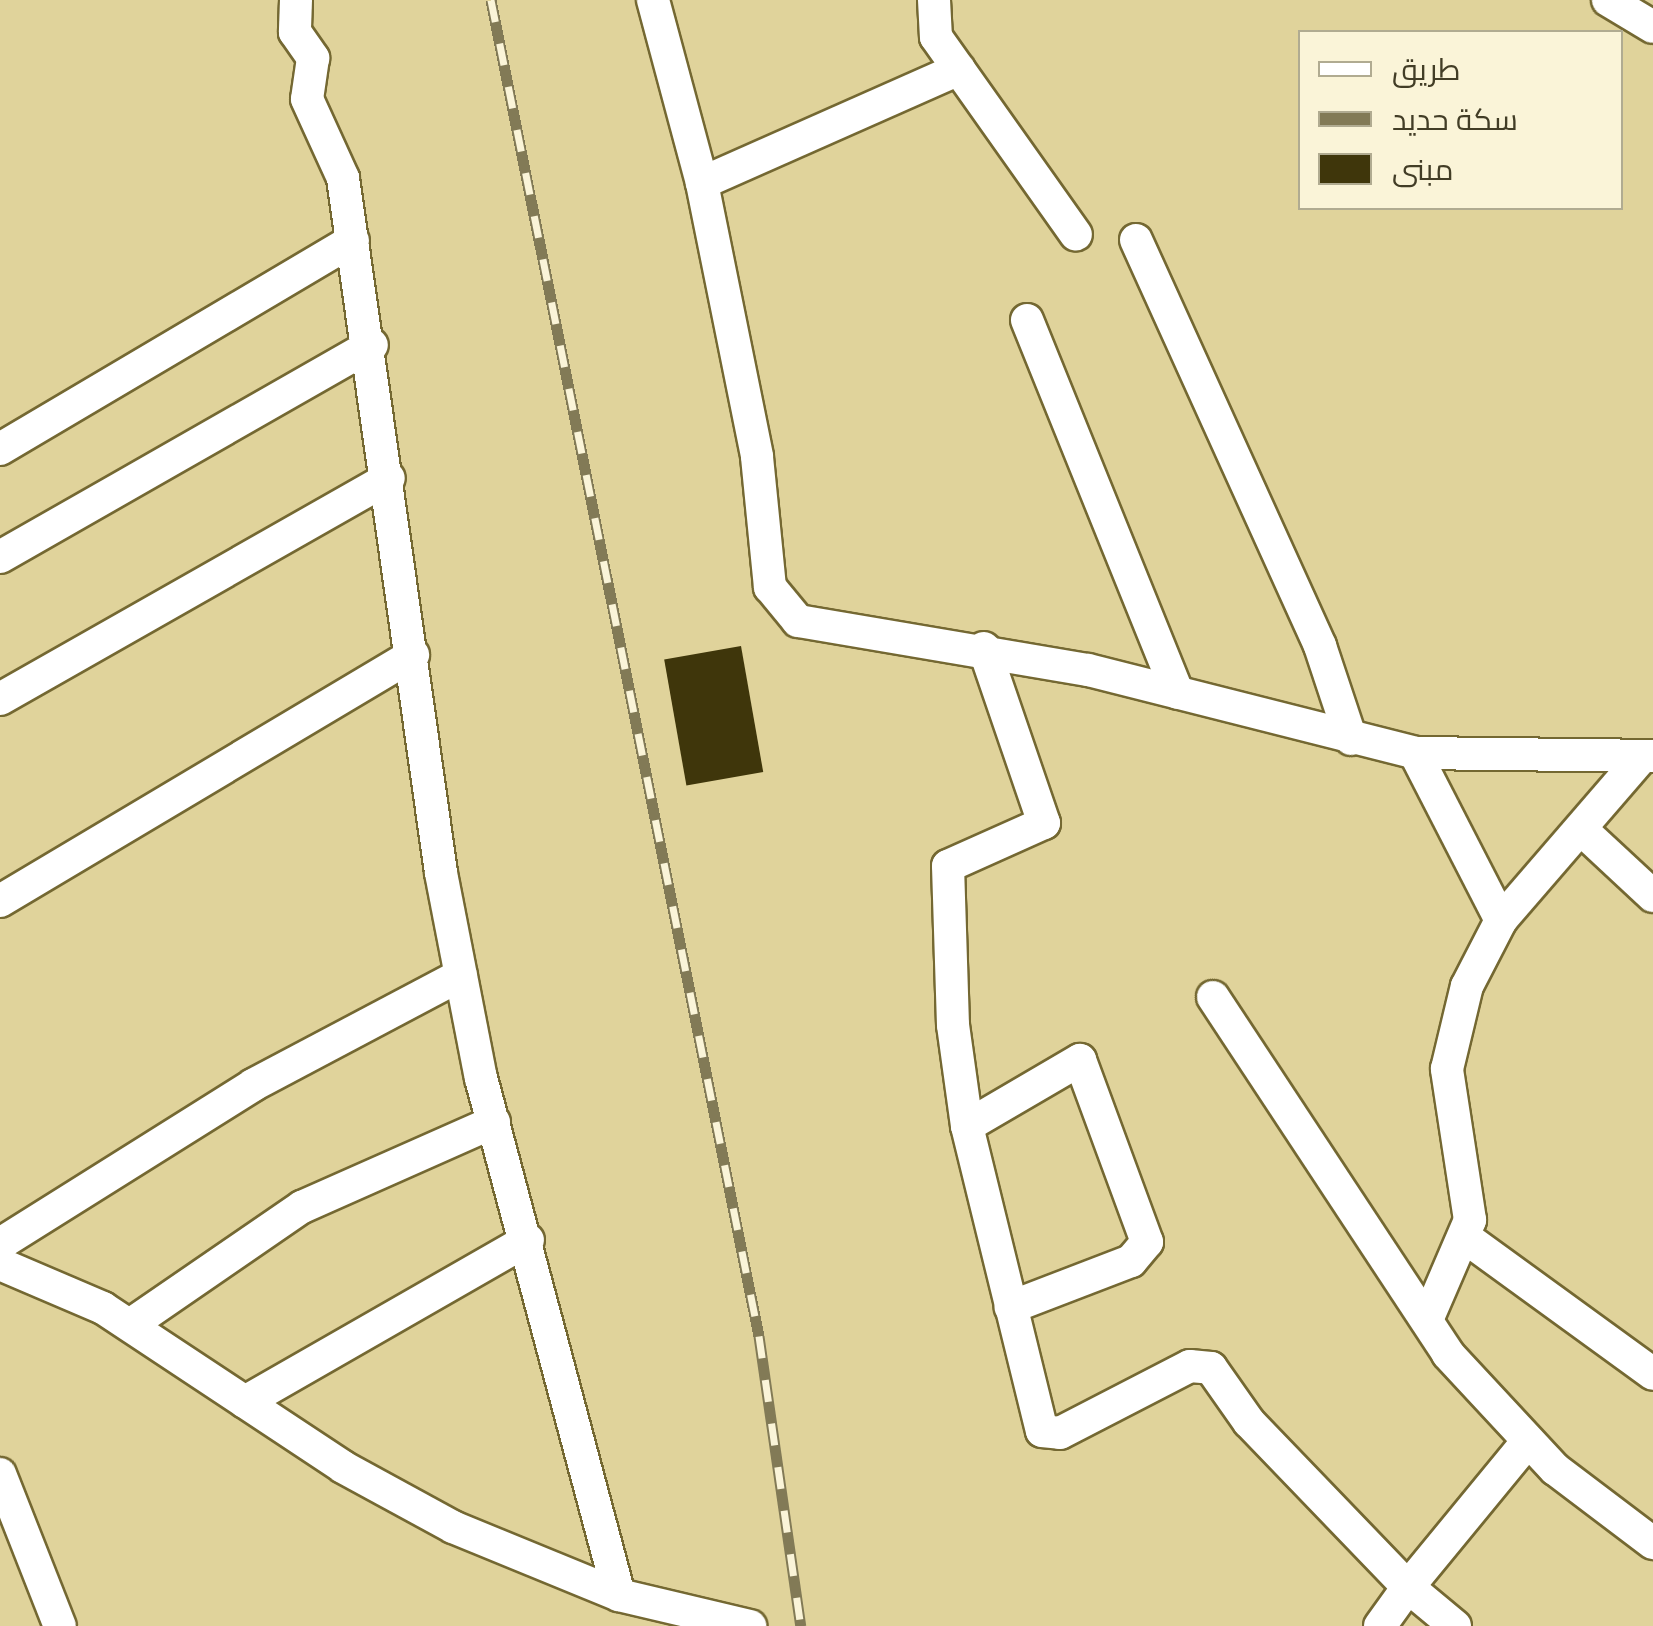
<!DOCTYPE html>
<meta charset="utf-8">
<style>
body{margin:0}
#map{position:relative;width:1653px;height:1626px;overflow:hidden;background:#e0d39b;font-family:Karla,Cairo,sans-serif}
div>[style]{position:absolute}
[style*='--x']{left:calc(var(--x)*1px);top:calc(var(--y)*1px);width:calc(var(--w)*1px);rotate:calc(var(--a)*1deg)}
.building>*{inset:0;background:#3f360b;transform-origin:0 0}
.roads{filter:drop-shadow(2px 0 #746832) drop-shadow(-2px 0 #746832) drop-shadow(0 2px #746832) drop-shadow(0 -2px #746832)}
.street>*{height:32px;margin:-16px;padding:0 16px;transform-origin:16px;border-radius:16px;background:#fff}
.rail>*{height:11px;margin-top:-5.5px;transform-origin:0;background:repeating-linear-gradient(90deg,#faf4d8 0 22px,#827a56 0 44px);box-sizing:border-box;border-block:2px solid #827a56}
span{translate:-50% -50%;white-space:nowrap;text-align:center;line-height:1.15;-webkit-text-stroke:10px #faf4d8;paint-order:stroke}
.legend{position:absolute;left:1298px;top:30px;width:325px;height:180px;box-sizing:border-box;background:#faf4d8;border:2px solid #b0ab91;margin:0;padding:12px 18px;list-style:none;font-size:30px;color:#423d26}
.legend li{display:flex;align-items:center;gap:20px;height:50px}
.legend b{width:50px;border:2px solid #b0ab91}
</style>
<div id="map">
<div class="building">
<i style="left:741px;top:646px;width:128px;height:78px;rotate:80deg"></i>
</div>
<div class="roads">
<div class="street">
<i style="--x:296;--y:0;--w:32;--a:92"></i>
<i style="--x:295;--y:32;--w:32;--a:55"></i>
<i style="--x:313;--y:58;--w:41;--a:98.3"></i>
<i style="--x:307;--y:99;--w:87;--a:65.5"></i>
<i style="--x:343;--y:178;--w:702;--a:81.97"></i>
<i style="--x:441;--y:873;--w:209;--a:79"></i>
<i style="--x:481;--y:1078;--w:535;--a:75.05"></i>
<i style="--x:653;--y:0;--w:189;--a:75"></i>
<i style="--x:702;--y:183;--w:279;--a:78.6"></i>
<i style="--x:757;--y:457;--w:131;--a:84.3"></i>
<i style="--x:770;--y:587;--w:44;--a:50.5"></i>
<i style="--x:798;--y:621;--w:294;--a:9.6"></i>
<i style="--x:1088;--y:670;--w:337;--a:14.2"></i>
<i style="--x:1415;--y:753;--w:238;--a:0.7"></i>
<i style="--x:934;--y:0;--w:37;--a:87"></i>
<i style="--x:936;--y:37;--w:242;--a:54.7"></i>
<i style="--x:1608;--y:0;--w:52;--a:31"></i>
<i style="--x:702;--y:183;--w:281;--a:-23.9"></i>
<i style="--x:1136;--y:240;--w:446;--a:65.6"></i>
<i style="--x:1320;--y:646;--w:98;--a:71.6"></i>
<i style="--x:1027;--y:320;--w:402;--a:68"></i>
<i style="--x:0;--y:449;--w:410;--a:-30.6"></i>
<i style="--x:0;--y:557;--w:428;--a:-29.7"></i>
<i style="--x:984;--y:648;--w:185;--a:71.1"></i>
<i style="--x:1044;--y:823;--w:105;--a:155.9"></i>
<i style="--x:948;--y:866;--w:159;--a:88.2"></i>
<i style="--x:953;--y:1025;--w:102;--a:82.1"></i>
<i style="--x:967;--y:1126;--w:314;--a:76.2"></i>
<i style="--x:1042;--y:1431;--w:18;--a:6"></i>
<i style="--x:1060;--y:1433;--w:146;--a:-27.3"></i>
<i style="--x:1190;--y:1366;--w:21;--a:5"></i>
<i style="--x:1211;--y:1368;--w:66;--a:54.9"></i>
<i style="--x:1249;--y:1422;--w:229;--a:46.1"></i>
<i style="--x:1408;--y:1587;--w:48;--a:125.7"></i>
<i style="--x:0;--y:699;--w:447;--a:-29.6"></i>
<i style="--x:1415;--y:753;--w:188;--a:62.8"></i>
<i style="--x:1582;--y:830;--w:97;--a:42.9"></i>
<i style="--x:0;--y:901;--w:481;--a:-30.8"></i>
<i style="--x:1213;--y:997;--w:427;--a:56.6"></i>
<i style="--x:1448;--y:1354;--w:157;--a:47.1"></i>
<i style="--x:1555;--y:1469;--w:123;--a:37.1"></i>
<i style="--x:967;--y:1126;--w:131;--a:-30.3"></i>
<i style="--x:1080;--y:1060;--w:194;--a:69.8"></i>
<i style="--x:1147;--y:1242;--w:25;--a:130"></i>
<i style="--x:1131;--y:1261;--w:129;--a:159"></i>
<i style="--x:1466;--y:1238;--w:231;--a:36"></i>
<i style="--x:0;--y:1244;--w:299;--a:-32.1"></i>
<i style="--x:253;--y:1085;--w:235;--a:-27.9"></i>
<i style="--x:0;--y:1264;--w:112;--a:23.1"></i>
<i style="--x:103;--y:1308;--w:288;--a:33.5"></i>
<i style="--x:343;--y:1467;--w:125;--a:28.6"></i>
<i style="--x:453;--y:1527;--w:179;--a:22.3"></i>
<i style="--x:619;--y:1595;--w:135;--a:13.3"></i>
<i style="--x:1427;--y:1320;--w:109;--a:-66.7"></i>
<i style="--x:1470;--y:1220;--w:153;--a:-98.7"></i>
<i style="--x:1447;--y:1069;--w:85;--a:-76.5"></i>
<i style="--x:1467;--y:986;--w:74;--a:-62.7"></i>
<i style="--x:1501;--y:920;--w:213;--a:-49.2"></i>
<i style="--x:130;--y:1325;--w:209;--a:-34.5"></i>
<i style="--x:302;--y:1207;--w:210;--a:-23.9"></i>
<i style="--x:245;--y:1402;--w:326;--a:-29.8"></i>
<i style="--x:0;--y:1474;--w:163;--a:68.5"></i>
<i style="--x:1455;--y:1626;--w:61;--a:-140.3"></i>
<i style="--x:1408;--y:1587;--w:188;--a:-50.6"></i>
</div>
</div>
<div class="rail">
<i style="--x:491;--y:0;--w:1363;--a:78.66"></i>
<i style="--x:759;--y:1336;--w:293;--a:81.8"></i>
</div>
<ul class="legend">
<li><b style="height:12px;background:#fff"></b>طريق</li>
<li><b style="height:12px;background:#827a56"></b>سكة حديد</li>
<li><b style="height:28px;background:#3f360b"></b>مبنى</li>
</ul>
</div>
